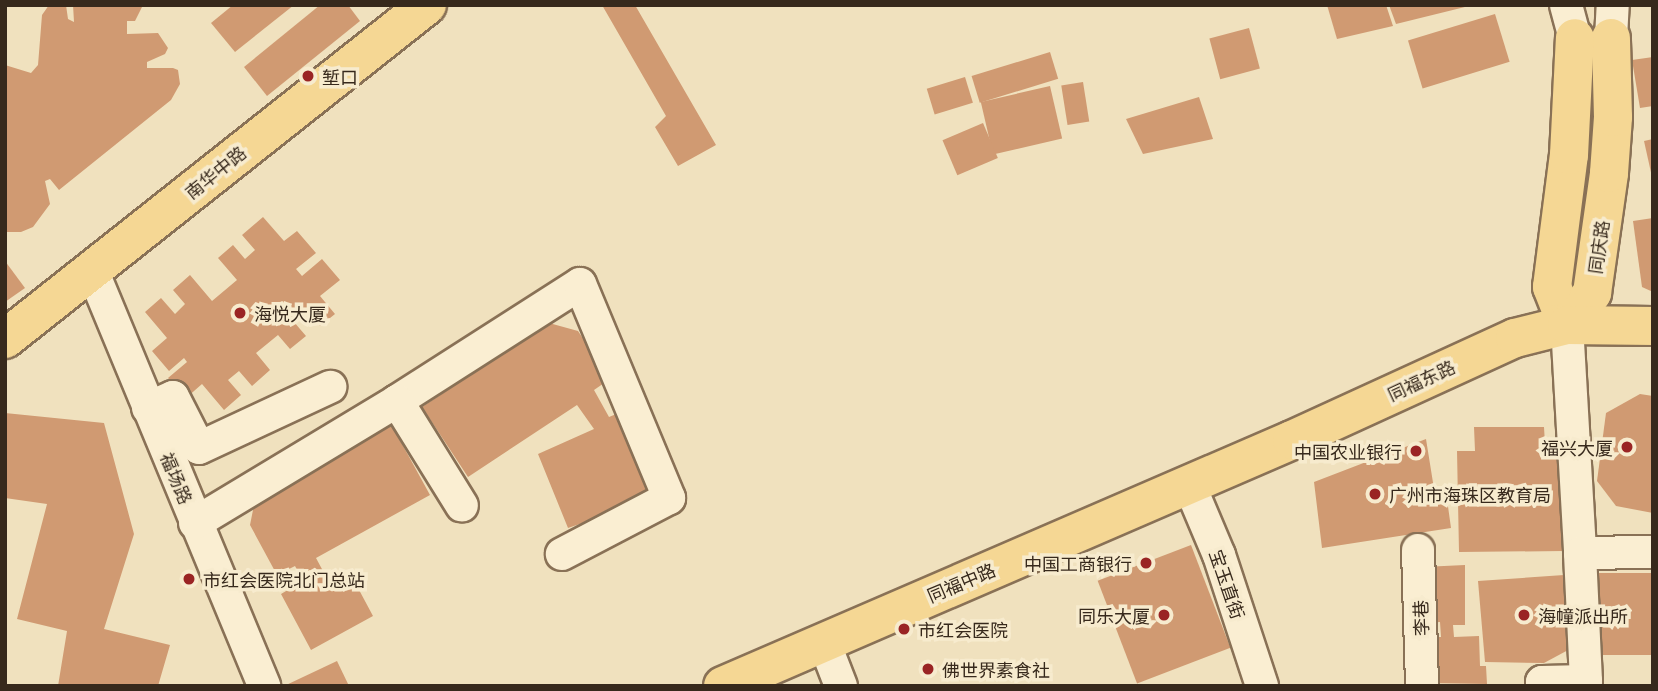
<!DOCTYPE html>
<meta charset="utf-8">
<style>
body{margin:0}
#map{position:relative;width:1658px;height:691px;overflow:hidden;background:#f0e1be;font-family:Georgia,"Noto Sans SC",serif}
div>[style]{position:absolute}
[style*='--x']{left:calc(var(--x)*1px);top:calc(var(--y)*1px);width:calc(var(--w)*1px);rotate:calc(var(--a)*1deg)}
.building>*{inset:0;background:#d09a72;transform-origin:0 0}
.roads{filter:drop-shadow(2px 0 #897156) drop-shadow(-2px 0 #897156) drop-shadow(0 2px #897156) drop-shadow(0 -2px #897156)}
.minor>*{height:32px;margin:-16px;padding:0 16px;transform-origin:16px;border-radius:16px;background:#faeed2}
.major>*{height:38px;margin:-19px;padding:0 19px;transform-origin:19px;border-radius:19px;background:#f5d794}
.dots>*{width:19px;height:19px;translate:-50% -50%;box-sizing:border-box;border:4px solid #f7ebce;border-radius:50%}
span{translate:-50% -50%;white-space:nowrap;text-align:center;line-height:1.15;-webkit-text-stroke:7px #f7ebce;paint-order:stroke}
.poi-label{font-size:18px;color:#37291c}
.left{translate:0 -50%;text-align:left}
.right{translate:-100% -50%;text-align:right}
.street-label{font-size:18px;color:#37291c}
.frame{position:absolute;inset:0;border:7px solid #37291c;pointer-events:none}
</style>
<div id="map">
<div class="building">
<i style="clip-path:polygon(49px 5px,66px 5px,68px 19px,74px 22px,73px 5px,143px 5px,135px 21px,127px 21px,127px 34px,158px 33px,168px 48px,165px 54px,147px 62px,147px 68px,173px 68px,178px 70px,180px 84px,171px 100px,59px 190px,50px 179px,45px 181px,50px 204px,33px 227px,21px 232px,5px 232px,5px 65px,31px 73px,38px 65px,42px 15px)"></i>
<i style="clip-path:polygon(233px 5px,294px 5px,235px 52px,211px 23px)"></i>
<i style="clip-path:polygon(320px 5px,348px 5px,360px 21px,267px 96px,244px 67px)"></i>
<i style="clip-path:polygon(602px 5px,635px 5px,716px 145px,678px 166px,655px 127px,666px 116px)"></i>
<i style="clip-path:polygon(1327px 5px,1386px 5px,1393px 26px,1337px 39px)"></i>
<i style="clip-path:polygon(1389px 5px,1469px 5px,1469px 6px,1396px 24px)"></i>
<i style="left:1495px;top:14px;width:50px;height:91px;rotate:73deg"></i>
<i style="left:1249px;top:28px;width:42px;height:41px;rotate:75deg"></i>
<i style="left:1050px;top:52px;width:28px;height:82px;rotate:73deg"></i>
<i style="clip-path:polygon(1653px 57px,1653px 106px,1640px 108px,1632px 60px)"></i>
<i style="left:965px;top:77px;width:27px;height:40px;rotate:73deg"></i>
<i style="left:1083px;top:82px;width:40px;height:22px;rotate:81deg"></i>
<i style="left:1050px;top:86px;width:54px;height:71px;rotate:77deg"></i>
<i style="clip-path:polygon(1199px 97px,1213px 139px,1143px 154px,1126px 119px)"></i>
<i style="left:983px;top:123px;width:38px;height:44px;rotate:67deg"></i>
<i style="clip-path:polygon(1653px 139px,1653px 177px,1652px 177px,1644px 141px)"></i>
<i style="clip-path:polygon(263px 217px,284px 241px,297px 231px,316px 253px,296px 269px,302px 276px,322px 259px,340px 280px,320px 296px,335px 314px,320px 326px,307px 311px,294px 322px,306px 336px,290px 349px,278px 335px,256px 353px,270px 370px,252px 386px,239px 371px,228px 380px,241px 395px,224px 410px,202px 384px,186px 398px,168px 378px,187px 362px,184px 358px,169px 371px,152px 351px,167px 338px,145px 312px,161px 298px,175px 314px,185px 304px,173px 290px,190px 275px,212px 301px,237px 280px,218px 258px,233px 245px,245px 259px,255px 250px,242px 235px)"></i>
<i style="clip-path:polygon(1653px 218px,1653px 292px,1642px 287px,1633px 221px)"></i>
<i style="clip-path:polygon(5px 261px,25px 288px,5px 302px)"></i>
<i style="clip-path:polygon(549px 323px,578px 331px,610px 379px,594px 390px,609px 417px,626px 410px,653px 499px,568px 528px,538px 454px,594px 429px,577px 405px,468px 477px,422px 407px)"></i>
<i style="clip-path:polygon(1640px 394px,1653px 396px,1653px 513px,1616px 506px,1597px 481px,1606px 413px)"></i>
<i style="clip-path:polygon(5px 413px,104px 423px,134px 534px,104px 629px,170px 645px,158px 686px,58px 686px,67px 631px,17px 619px,47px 504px,5px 498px)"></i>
<i style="clip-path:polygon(390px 422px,430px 495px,316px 558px,330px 584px,350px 573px,373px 616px,311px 650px,281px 594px,303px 581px,295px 566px,277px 575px,250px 525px,256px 495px)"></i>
<i style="clip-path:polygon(1474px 427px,1544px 427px,1545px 444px,1557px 444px,1563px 551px,1459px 552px,1457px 451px,1475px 451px)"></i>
<i style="clip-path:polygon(1426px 439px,1435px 495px,1446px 492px,1451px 528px,1322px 548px,1314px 482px)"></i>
<i style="left:1191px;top:545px;width:110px;height:100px;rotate:69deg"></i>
<i style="clip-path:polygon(1465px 565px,1465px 625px,1453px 625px,1454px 637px,1479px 636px,1480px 666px,1486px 666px,1487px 684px,1429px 683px,1425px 637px,1441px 637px,1440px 622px,1424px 623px,1423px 567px)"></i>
<i style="left:1598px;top:573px;width:55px;height:82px"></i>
<i style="clip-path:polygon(1564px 575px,1570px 649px,1544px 663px,1485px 662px,1478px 581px)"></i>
<i style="clip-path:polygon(337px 661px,349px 686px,284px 686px)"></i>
</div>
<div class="roads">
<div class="minor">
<i style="--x:1566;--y:5;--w:34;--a:75"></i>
<i style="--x:1611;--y:38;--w:33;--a:-87"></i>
<i style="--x:92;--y:270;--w:450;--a:67.5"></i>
<i style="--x:1567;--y:325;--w:228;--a:86.7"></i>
<i style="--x:1580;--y:553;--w:73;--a:-0.8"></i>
<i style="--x:397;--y:401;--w:217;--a:-32.6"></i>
<i style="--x:580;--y:284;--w:232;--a:67.4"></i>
<i style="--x:669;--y:498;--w:121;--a:152.4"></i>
<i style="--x:148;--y:408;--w:27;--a:-24"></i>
<i style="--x:173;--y:397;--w:57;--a:63"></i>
<i style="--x:199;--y:448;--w:145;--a:-25"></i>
<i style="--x:1189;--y:484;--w:77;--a:67.1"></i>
<i style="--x:1219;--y:555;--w:138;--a:71.8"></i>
<i style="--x:195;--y:523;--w:236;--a:-31.1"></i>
<i style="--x:397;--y:401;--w:123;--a:58.2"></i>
<i style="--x:1418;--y:550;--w:136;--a:88.3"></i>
<i style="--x:824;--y:642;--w:47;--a:68.9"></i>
<i style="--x:1542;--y:686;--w:4;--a:-90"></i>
<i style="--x:1542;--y:682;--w:44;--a:-1.3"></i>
<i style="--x:1586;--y:681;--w:128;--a:-92.7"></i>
</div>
<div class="major">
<i style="--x:1567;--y:325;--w:41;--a:-52"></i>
<i style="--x:1592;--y:293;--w:121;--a:-81.9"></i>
<i style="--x:1609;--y:173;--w:56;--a:-85.9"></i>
<i style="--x:1613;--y:117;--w:79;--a:-91.5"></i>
<i style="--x:1567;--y:325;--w:41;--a:-111.5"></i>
<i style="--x:1552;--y:287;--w:133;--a:-82.7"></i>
<i style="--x:1569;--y:155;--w:117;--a:-87.1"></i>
<i style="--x:5;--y:339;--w:538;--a:-38.36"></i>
<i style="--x:723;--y:686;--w:620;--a:-23.38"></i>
<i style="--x:1292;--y:440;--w:245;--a:-24.6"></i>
<i style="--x:1515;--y:338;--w:54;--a:-14"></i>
<i style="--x:1567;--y:325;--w:86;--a:0.7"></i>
</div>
</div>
<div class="dots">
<i style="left:308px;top:76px;background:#9a2424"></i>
<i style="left:240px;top:313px;background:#9a2424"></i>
<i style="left:1627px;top:447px;background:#9a2424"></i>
<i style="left:1416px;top:451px;background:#9a2424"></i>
<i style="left:1375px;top:494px;background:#9a2424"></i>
<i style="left:1146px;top:563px;background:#9a2424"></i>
<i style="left:189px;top:579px;background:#9a2424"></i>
<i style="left:1164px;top:615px;background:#9a2424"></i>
<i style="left:1524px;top:615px;background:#9a2424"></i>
<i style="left:904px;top:629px;background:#9a2424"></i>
<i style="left:928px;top:669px;background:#9a2424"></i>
</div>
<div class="poi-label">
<span class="left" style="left:322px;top:76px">堑口</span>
<span class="left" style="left:254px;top:313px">海悦大厦</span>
<span class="right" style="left:1613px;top:447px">福兴大厦</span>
<span class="right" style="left:1402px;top:451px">中国农业银行</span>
<span class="left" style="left:1389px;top:494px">广州市海珠区教育局</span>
<span class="right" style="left:1132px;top:563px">中国工商银行</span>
<span class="left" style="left:203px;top:579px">市红会医院北门总站</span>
<span class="right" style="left:1150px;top:615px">同乐大厦</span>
<span class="left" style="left:1538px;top:615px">海幢派出所</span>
<span class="left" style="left:918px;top:629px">市红会医院</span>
<span class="left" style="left:942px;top:669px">佛世界素食社</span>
</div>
<div class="street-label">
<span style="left:215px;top:172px;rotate:-39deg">南华中路</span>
<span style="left:1598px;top:247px;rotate:-82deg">同庆路</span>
<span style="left:1421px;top:380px;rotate:-25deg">同福东路</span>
<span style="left:177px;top:478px;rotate:67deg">福场路</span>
<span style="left:961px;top:582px;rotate:-23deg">同福中路</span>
<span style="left:1228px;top:584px;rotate:71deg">宝玉直街</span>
<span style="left:1420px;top:618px;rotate:-92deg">李巷</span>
</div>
<div class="frame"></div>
</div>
